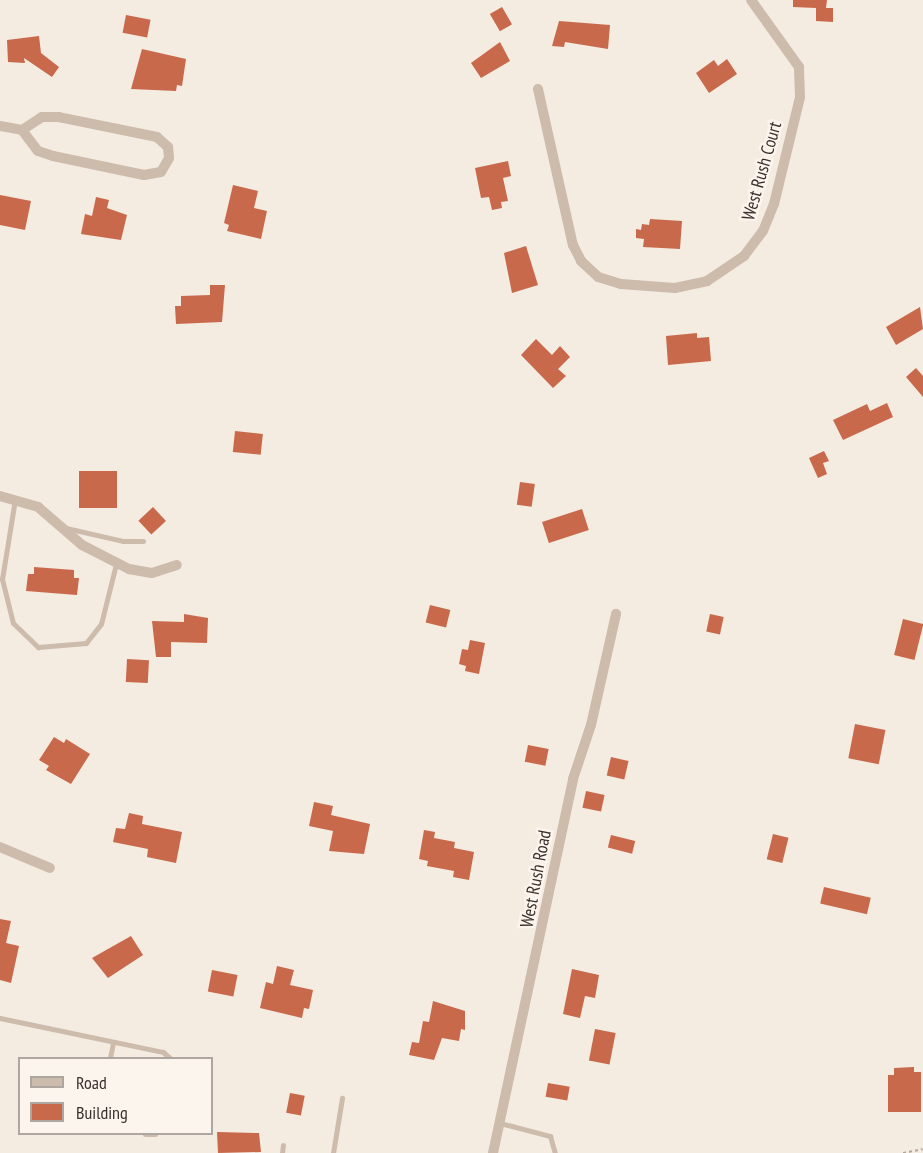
<!DOCTYPE html>
<style>
body{margin:0}
#map{position:relative;width:923px;height:1153px;overflow:hidden;background:#f4ebe1;font-family:"PT Sans Narrow",sans-serif}
div>[style]{position:absolute}
[style*='--x']{left:calc(var(--x)*1px);top:calc(var(--y)*1px);width:calc(var(--w)*1px);rotate:calc(var(--a)*1deg)}
.building>*{inset:0;background:#c8694b;transform-origin:0 0}
.path>*{height:2px;margin-top:-1px;transform-origin:0;background:repeating-linear-gradient(90deg,#b9a596 0 3px,transparent 0 6px)}
.service>*{height:5px;margin:-2.5px;padding:0 2.5px;transform-origin:2.5px;border-radius:2.5px;background:#cdbbac}
.minor>*{height:10px;margin:-5px;padding:0 5px;transform-origin:5px;border-radius:5px;background:#cdbbac}
span{translate:-50% -50%;white-space:nowrap;text-align:center;line-height:1.15;-webkit-text-stroke:5px #fbf5ee;paint-order:stroke}
.street-label{font-size:18px;color:#3b302b}
.legend{position:absolute;left:18px;top:1057px;width:195px;height:78px;box-sizing:border-box;background:#fbf5ee;border:2px solid #aea6a0;margin:0;padding:8px 10px;list-style:none;font-size:18px;color:#3b302b}
.legend li{display:flex;align-items:center;gap:12px;height:30px}
.legend b{width:30px;border:2px solid #aea6a0}
</style>
<div id="map">
<div class="building">
<i style="clip-path:polygon(793px 0,827px 0,826px 8px,833px 8px,833px 22px,816px 21px,816px 8px,793px 7px)"></i>
<i style="left:502px;top:7px;width:20px;height:14px;rotate:60deg"></i>
<i style="left:126px;top:15px;width:25px;height:18px;rotate:11deg"></i>
<i style="clip-path:polygon(559px 21px,610px 25px,608px 49px,565px 42px,564px 47px,552px 46px)"></i>
<i style="clip-path:polygon(39px 36px,41px 53px,59px 67px,52px 77px,24px 58px,25px 63px,8px 62px,7px 40px)"></i>
<i style="clip-path:polygon(500px 42px,510px 61px,481px 78px,471px 63px)"></i>
<i style="clip-path:polygon(142px 49px,186px 59px,182px 86px,177px 85px,176px 91px,131px 89px)"></i>
<i style="clip-path:polygon(727px 59px,737px 74px,709px 93px,696px 73px,714px 60px,718px 66px)"></i>
<i style="clip-path:polygon(508px 161px,511px 176px,503px 178px,508px 201px,501px 202px,502px 208px,492px 210px,489px 197px,481px 198px,475px 168px)"></i>
<i style="clip-path:polygon(233px 185px,258px 191px,254px 208px,267px 211px,261px 239px,227px 231px,229px 225px,224px 223px)"></i>
<i style="clip-path:polygon(0 195px,31px 201px,25px 230px,0 225px)"></i>
<i style="clip-path:polygon(96px 197px,109px 200px,107px 208px,127px 215px,121px 240px,81px 234px,85px 214px,92px 216px)"></i>
<i style="clip-path:polygon(650px 219px,682px 221px,680px 249px,643px 247px,644px 239px,636px 238px,636px 229px,641px 230px,642px 224px,649px 225px)"></i>
<i style="clip-path:polygon(526px 246px,538px 285px,512px 293px,504px 253px)"></i>
<i style="clip-path:polygon(210px 285px,225px 285px,222px 322px,176px 324px,175px 306px,181px 306px,181px 296px,210px 295px)"></i>
<i style="clip-path:polygon(920px 307px,923px 329px,896px 345px,886px 327px)"></i>
<i style="clip-path:polygon(697px 333px,697px 338px,709px 337px,711px 361px,668px 365px,666px 336px)"></i>
<i style="clip-path:polygon(536px 339px,552px 355px,560px 346px,570px 357px,558px 369px,566px 376px,553px 388px,521px 355px)"></i>
<i style="clip-path:polygon(916px 368px,923px 376px,923px 397px,906px 377px)"></i>
<i style="clip-path:polygon(887px 403px,893px 417px,843px 440px,833px 420px,867px 404px,870px 411px)"></i>
<i style="left:235px;top:431px;width:28px;height:21px;rotate:6deg"></i>
<i style="clip-path:polygon(824px 451px,829px 461px,823px 463px,827px 474px,818px 478px,809px 458px)"></i>
<i style="left:79px;top:471px;width:38px;height:37px"></i>
<i style="left:520px;top:482px;width:15px;height:23px;rotate:8deg"></i>
<i style="left:153px;top:507px;width:19px;height:20px;rotate:47deg"></i>
<i style="left:582px;top:509px;width:22px;height:42px;rotate:72deg"></i>
<i style="clip-path:polygon(34px 567px,74px 570px,74px 578px,79px 578px,77px 595px,26px 591px,28px 574px,34px 574px)"></i>
<i style="left:430px;top:605px;width:21px;height:18px;rotate:14deg"></i>
<i style="clip-path:polygon(184px 614px,208px 618px,207px 643px,171px 642px,171px 657px,156px 657px,152px 621px,184px 622px)"></i>
<i style="left:710px;top:614px;width:14px;height:18px;rotate:12deg"></i>
<i style="left:903px;top:619px;width:21px;height:37px;rotate:14deg"></i>
<i style="clip-path:polygon(470px 640px,485px 643px,479px 674px,465px 671px,466px 666px,459px 664px,462px 649px,468px 650px)"></i>
<i style="left:127px;top:659px;width:22px;height:23px;rotate:3deg"></i>
<i style="left:855px;top:724px;width:31px;height:35px;rotate:11deg"></i>
<i style="clip-path:polygon(54px 737px,64px 743px,66px 739px,90px 754px,71px 784px,46px 770px,49px 766px,39px 760px)"></i>
<i style="left:528px;top:745px;width:21px;height:17px;rotate:11deg"></i>
<i style="left:611px;top:757px;width:18px;height:19px;rotate:13deg"></i>
<i style="left:586px;top:791px;width:19px;height:17px;rotate:12deg"></i>
<i style="clip-path:polygon(314px 802px,333px 806px,331px 815px,370px 824px,364px 854px,329px 851px,333px 831px,309px 826px)"></i>
<i style="clip-path:polygon(129px 813px,143px 816px,142px 824px,182px 832px,176px 863px,147px 857px,148px 849px,113px 842px,116px 828px,125px 829px)"></i>
<i style="clip-path:polygon(424px 830px,435px 832px,434px 838px,455px 842px,454px 848px,474px 852px,469px 880px,453px 877px,454px 871px,427px 866px,428px 861px,419px 859px)"></i>
<i style="left:773px;top:834px;width:16px;height:26px;rotate:14deg"></i>
<i style="left:611px;top:835px;width:25px;height:13px;rotate:14deg"></i>
<i style="left:824px;top:887px;width:48px;height:17px;rotate:13deg"></i>
<i style="clip-path:polygon(0 919px,11px 921px,6px 943px,19px 946px,11px 983px,0 980px)"></i>
<i style="clip-path:polygon(131px 936px,143px 955px,108px 978px,92px 958px)"></i>
<i style="clip-path:polygon(277px 966px,294px 970px,290px 985px,313px 990px,309px 1009px,304px 1008px,302px 1018px,260px 1008px,266px 982px,273px 984px)"></i>
<i style="clip-path:polygon(572px 969px,599px 975px,595px 998px,585px 996px,580px 1018px,563px 1014px)"></i>
<i style="left:212px;top:970px;width:26px;height:22px;rotate:11deg"></i>
<i style="clip-path:polygon(433px 1001px,465px 1011px,465px 1030px,461px 1029px,459px 1041px,442px 1038px,434px 1060px,409px 1055px,412px 1042px,419px 1043px,423px 1021px,429px 1022px)"></i>
<i style="left:595px;top:1029px;width:21px;height:32px;rotate:11deg"></i>
<i style="clip-path:polygon(914px 1067px,914px 1072px,921px 1072px,921px 1112px,888px 1112px,888px 1075px,894px 1075px,894px 1068px)"></i>
<i style="left:548px;top:1083px;width:22px;height:14px;rotate:10deg"></i>
<i style="left:290px;top:1093px;width:15px;height:20px;rotate:11deg"></i>
<i style="clip-path:polygon(217px 1132px,259px 1133px,261px 1152px,218px 1153px)"></i>
</div>
<div class="path">
<i style="--x:903;--y:1153;--w:20;--a:-11"></i>
</div>
<div class="service">
<i style="--x:15;--y:499;--w:81;--a:99.2"></i>
<i style="--x:2;--y:579;--w:45;--a:76"></i>
<i style="--x:13;--y:623;--w:35;--a:44"></i>
<i style="--x:38;--y:647;--w:48;--a:-4.8"></i>
<i style="--x:86;--y:643;--w:24;--a:-52"></i>
<i style="--x:101;--y:624;--w:62;--a:-76"></i>
<i style="--x:66;--y:528;--w:58;--a:12.8"></i>
<i style="--x:123;--y:541;--w:20;--a:0"></i>
<i style="--x:0;--y:1018;--w:167;--a:11.8"></i>
<i style="--x:163;--y:1052;--w:9;--a:41"></i>
<i style="--x:110;--y:1058;--w:15;--a:-79"></i>
<i style="--x:500;--y:1123;--w:52;--a:14.6"></i>
<i style="--x:550;--y:1136;--w:18;--a:74"></i>
<i style="--x:145;--y:1134;--w:10;--a:0"></i>
<i style="--x:282;--y:1153;--w:8;--a:-83"></i>
<i style="--x:333;--y:1153;--w:56;--a:-80.7"></i>
</div>
<div class="minor">
<i style="--x:538;--y:89;--w:160;--a:77.4"></i>
<i style="--x:573;--y:245;--w:18;--a:63"></i>
<i style="--x:581;--y:261;--w:23;--a:43"></i>
<i style="--x:598;--y:277;--w:24;--a:17"></i>
<i style="--x:621;--y:284;--w:54;--a:4.2"></i>
<i style="--x:675;--y:288;--w:33;--a:-12"></i>
<i style="--x:707;--y:281;--w:45;--a:-34"></i>
<i style="--x:744;--y:256;--w:31;--a:-53"></i>
<i style="--x:763;--y:231;--w:29;--a:-68"></i>
<i style="--x:774;--y:204;--w:110;--a:-76.3"></i>
<i style="--x:800;--y:97;--w:30;--a:-92"></i>
<i style="--x:799;--y:67;--w:82;--a:-125.6"></i>
<i style="--x:0;--y:126;--w:22;--a:10"></i>
<i style="--x:22;--y:130;--w:26;--a:53"></i>
<i style="--x:38;--y:151;--w:16;--a:18"></i>
<i style="--x:53;--y:156;--w:93;--a:11.8"></i>
<i style="--x:144;--y:175;--w:17;--a:-10"></i>
<i style="--x:161;--y:172;--w:16;--a:-60"></i>
<i style="--x:169;--y:158;--w:11;--a:-95"></i>
<i style="--x:168;--y:147;--w:15;--a:-138"></i>
<i style="--x:157;--y:137;--w:100;--a:-168.5"></i>
<i style="--x:59;--y:117;--w:17;--a:180"></i>
<i style="--x:42;--y:117;--w:24;--a:147"></i>
<i style="--x:0;--y:496;--w:40;--a:16"></i>
<i style="--x:38;--y:507;--w:58;--a:40.8"></i>
<i style="--x:82;--y:545;--w:53;--a:27.1"></i>
<i style="--x:129;--y:569;--w:23;--a:10"></i>
<i style="--x:152;--y:573;--w:26;--a:-18"></i>
<i style="--x:0;--y:847;--w:54;--a:22.8"></i>
<i style="--x:493;--y:1153;--w:382;--a:-77.9"></i>
<i style="--x:573;--y:779;--w:57;--a:-71.6"></i>
<i style="--x:591;--y:725;--w:114;--a:-77.3"></i>
</div>
<div class="street-label">
<span style="left:762px;top:171px;rotate:-74deg">West Rush Court</span>
<span style="left:536px;top:879px;rotate:-79deg">West Rush Road</span>
</div>
<ul class="legend">
<li><b style="height:8px;background:#cdbbac"></b>Road</li>
<li><b style="height:16px;background:#c8694b"></b>Building</li>
</ul>
</div>
